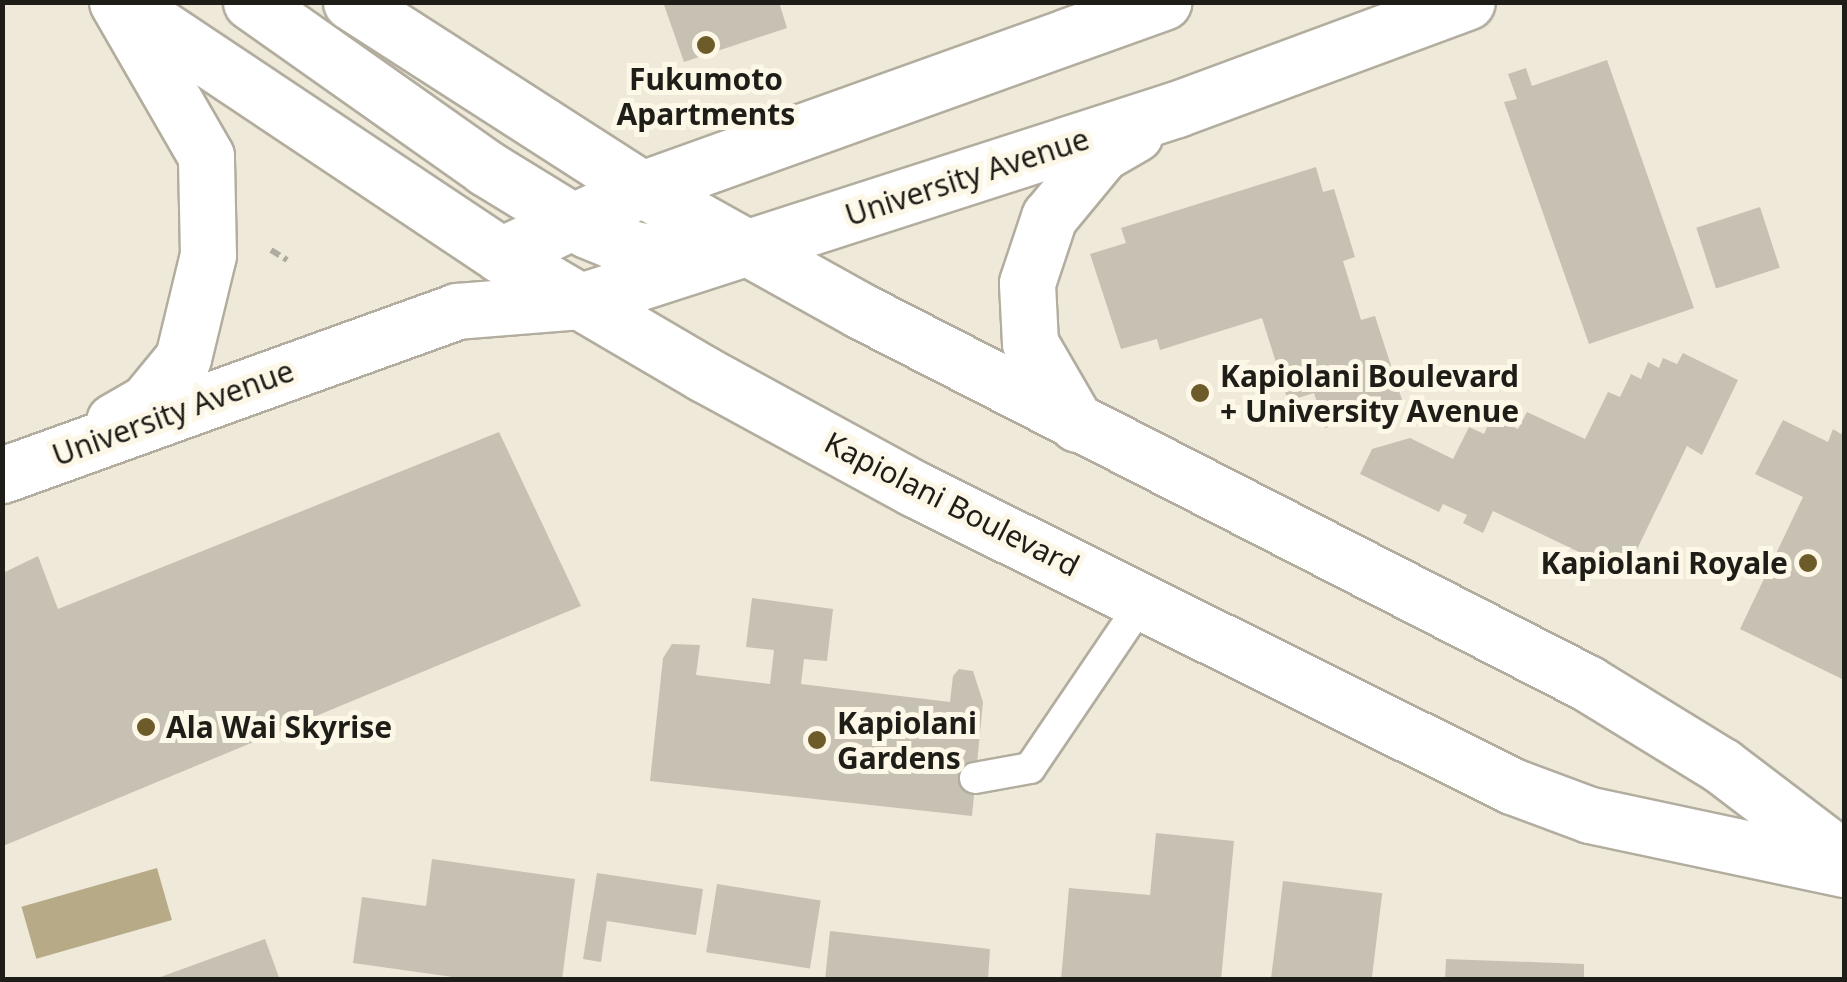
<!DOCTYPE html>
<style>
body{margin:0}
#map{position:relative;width:1847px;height:982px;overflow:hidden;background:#efe9da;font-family:"Noto Sans",sans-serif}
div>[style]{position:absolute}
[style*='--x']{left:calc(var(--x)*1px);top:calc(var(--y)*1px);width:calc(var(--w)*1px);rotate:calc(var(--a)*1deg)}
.water>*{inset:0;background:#b6aa87;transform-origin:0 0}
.building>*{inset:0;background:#c6c1b2;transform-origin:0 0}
.path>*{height:6px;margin-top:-3px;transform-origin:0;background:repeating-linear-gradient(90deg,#b0ab9f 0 10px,transparent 0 15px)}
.roads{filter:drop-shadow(2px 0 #b2ad9e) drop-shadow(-2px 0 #b2ad9e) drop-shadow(0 2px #b2ad9e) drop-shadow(0 -2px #b2ad9e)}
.lane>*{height:30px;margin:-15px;padding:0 15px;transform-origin:15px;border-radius:15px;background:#fff}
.street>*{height:55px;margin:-27.5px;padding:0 27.5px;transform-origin:27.5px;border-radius:27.5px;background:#fff}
.secondary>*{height:55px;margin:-27.5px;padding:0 27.5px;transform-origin:27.5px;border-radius:27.5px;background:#fff}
.primary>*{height:55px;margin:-27.5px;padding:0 27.5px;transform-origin:27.5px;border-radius:27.5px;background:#fff}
.dots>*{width:28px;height:28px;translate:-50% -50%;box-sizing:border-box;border:5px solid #fcf7e7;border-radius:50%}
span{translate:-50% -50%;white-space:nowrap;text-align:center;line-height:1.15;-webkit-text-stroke:10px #fcf7e7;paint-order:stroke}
.poi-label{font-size:30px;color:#1f1d18;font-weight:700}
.left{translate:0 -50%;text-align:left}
.right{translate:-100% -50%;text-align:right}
.street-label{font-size:30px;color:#1f1d18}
.frame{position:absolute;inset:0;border:5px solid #1f1d18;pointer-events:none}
</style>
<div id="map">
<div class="water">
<i style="left:157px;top:868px;width:54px;height:141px;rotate:74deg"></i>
</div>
<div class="building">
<i style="clip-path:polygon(663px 2px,779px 2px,787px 28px,684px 62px)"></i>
<i style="clip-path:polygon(1607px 60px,1694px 308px,1589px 344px,1504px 102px,1517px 99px,1508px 74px,1526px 68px,1532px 86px)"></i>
<i style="clip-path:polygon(1316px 167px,1323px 192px,1334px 189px,1355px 257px,1343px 261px,1361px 320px,1375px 316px,1403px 403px,1325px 428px,1314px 393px,1288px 401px,1262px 318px,1160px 350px,1157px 339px,1121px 349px,1090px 254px,1126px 243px,1121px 228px)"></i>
<i style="left:1760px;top:207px;width:64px;height:67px;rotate:72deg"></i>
<i style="clip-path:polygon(1683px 353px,1738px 380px,1702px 455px,1687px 446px,1625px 574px,1493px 511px,1483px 533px,1463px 523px,1467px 515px,1443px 504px,1439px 512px,1360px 474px,1372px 449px,1410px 438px,1453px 459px,1469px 427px,1484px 434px,1492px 416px,1518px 429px,1527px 412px,1585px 439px,1608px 392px,1620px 397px,1631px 374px,1641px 379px,1648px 362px,1659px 368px,1663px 358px,1677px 364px)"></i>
<i style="clip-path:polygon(1783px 420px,1828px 442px,1833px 429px,1841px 434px,1844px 428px,1844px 680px,1740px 629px,1803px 497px,1755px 474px)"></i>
<i style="clip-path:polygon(499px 432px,581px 606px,3px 846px,3px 573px,38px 556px,58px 609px)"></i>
<i style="clip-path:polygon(752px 598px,833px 609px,827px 661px,804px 659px,801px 684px,950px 702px,953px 676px,959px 669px,973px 671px,983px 702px,972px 816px,650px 781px,663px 658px,672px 644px,700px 645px,696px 675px,770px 684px,774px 650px,746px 647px)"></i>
<i style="clip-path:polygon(1156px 833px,1234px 841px,1221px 980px,1061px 980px,1069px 888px,1150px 895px)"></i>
<i style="clip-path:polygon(432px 859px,575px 879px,562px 980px,474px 980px,353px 963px,362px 897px,426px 906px)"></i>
<i style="clip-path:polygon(597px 873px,703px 889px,696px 935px,607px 921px,601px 962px,583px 959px)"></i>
<i style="left:1283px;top:881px;width:100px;height:100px;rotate:7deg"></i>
<i style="left:717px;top:884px;width:105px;height:69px;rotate:9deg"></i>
<i style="clip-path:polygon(830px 931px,990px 949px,988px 980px,825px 980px)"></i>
<i style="clip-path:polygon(265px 939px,280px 980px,155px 980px,155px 979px)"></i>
<i style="clip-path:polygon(1446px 959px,1584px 964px,1584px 980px,1445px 980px)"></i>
</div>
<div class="path">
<i style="--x:271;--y:250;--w:19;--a:32"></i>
</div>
<div class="roads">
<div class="lane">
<i style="--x:975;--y:778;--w:56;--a:-10.3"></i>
<i style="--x:1030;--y:768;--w:202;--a:-55.9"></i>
</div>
<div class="street">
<i style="--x:114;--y:421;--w:38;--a:-30"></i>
<i style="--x:147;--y:402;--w:57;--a:-50.7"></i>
<i style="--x:183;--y:358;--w:106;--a:-76.4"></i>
<i style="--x:208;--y:255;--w:99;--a:-91.2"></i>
<i style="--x:206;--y:156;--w:178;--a:-120"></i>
<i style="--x:2;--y:475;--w:484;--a:-19.8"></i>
<i style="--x:457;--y:311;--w:124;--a:-4.6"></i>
</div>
<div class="secondary">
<i style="--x:251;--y:2;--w:288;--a:35.2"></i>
<i style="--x:486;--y:168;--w:119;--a:31.5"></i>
<i style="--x:587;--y:230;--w:53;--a:22.2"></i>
<i style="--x:636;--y:250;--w:63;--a:4.5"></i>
<i style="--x:501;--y:255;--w:156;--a:-25.1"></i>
<i style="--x:642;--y:189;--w:554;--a:-19.74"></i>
<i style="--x:581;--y:301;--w:626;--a:-17.86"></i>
<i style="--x:1177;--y:109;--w:309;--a:-20.3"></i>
<i style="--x:1077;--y:424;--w:94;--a:-120.1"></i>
<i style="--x:1030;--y:343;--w:60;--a:-92.9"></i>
<i style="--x:1027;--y:283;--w:70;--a:-71.6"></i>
<i style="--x:1049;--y:217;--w:83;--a:-50.4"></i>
<i style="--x:1102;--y:153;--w:38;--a:-30"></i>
</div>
<div class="primary">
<i style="--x:122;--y:2;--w:456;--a:33.7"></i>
<i style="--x:501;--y:255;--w:235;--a:30.4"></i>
<i style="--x:704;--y:374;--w:240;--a:28.6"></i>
<i style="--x:915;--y:489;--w:667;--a:26.45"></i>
<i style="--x:1512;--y:786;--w:83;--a:20.4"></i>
<i style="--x:1590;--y:815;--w:260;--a:12"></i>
<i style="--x:351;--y:2;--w:346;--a:32.7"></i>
<i style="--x:642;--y:189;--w:251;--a:29.1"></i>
<i style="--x:861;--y:311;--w:816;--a:27.13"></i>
<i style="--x:1587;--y:683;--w:158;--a:31.6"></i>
<i style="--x:1722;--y:766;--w:153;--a:37.3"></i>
</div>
</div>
<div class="dots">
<i style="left:706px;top:45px;background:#6d5c2a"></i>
<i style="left:1200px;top:393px;background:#6d5c2a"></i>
<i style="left:1808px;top:563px;background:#6d5c2a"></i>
<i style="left:146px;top:727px;background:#6d5c2a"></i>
<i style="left:817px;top:740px;background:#6d5c2a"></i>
</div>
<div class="poi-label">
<span style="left:706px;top:96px">Fukumoto<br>Apartments</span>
<span class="left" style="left:1220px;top:393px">Kapiolani Boulevard<br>+ University Avenue</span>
<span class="right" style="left:1788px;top:563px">Kapiolani Royale</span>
<span class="left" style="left:837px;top:740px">Kapiolani<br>Gardens</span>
<span class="left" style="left:166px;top:727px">Ala Wai Skyrise</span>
</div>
<div class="street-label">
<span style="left:967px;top:177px;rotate:-18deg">University Avenue</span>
<span style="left:173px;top:413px;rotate:-20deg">University Avenue</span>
<span style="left:952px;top:504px;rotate:27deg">Kapiolani Boulevard</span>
</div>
<div class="frame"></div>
</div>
